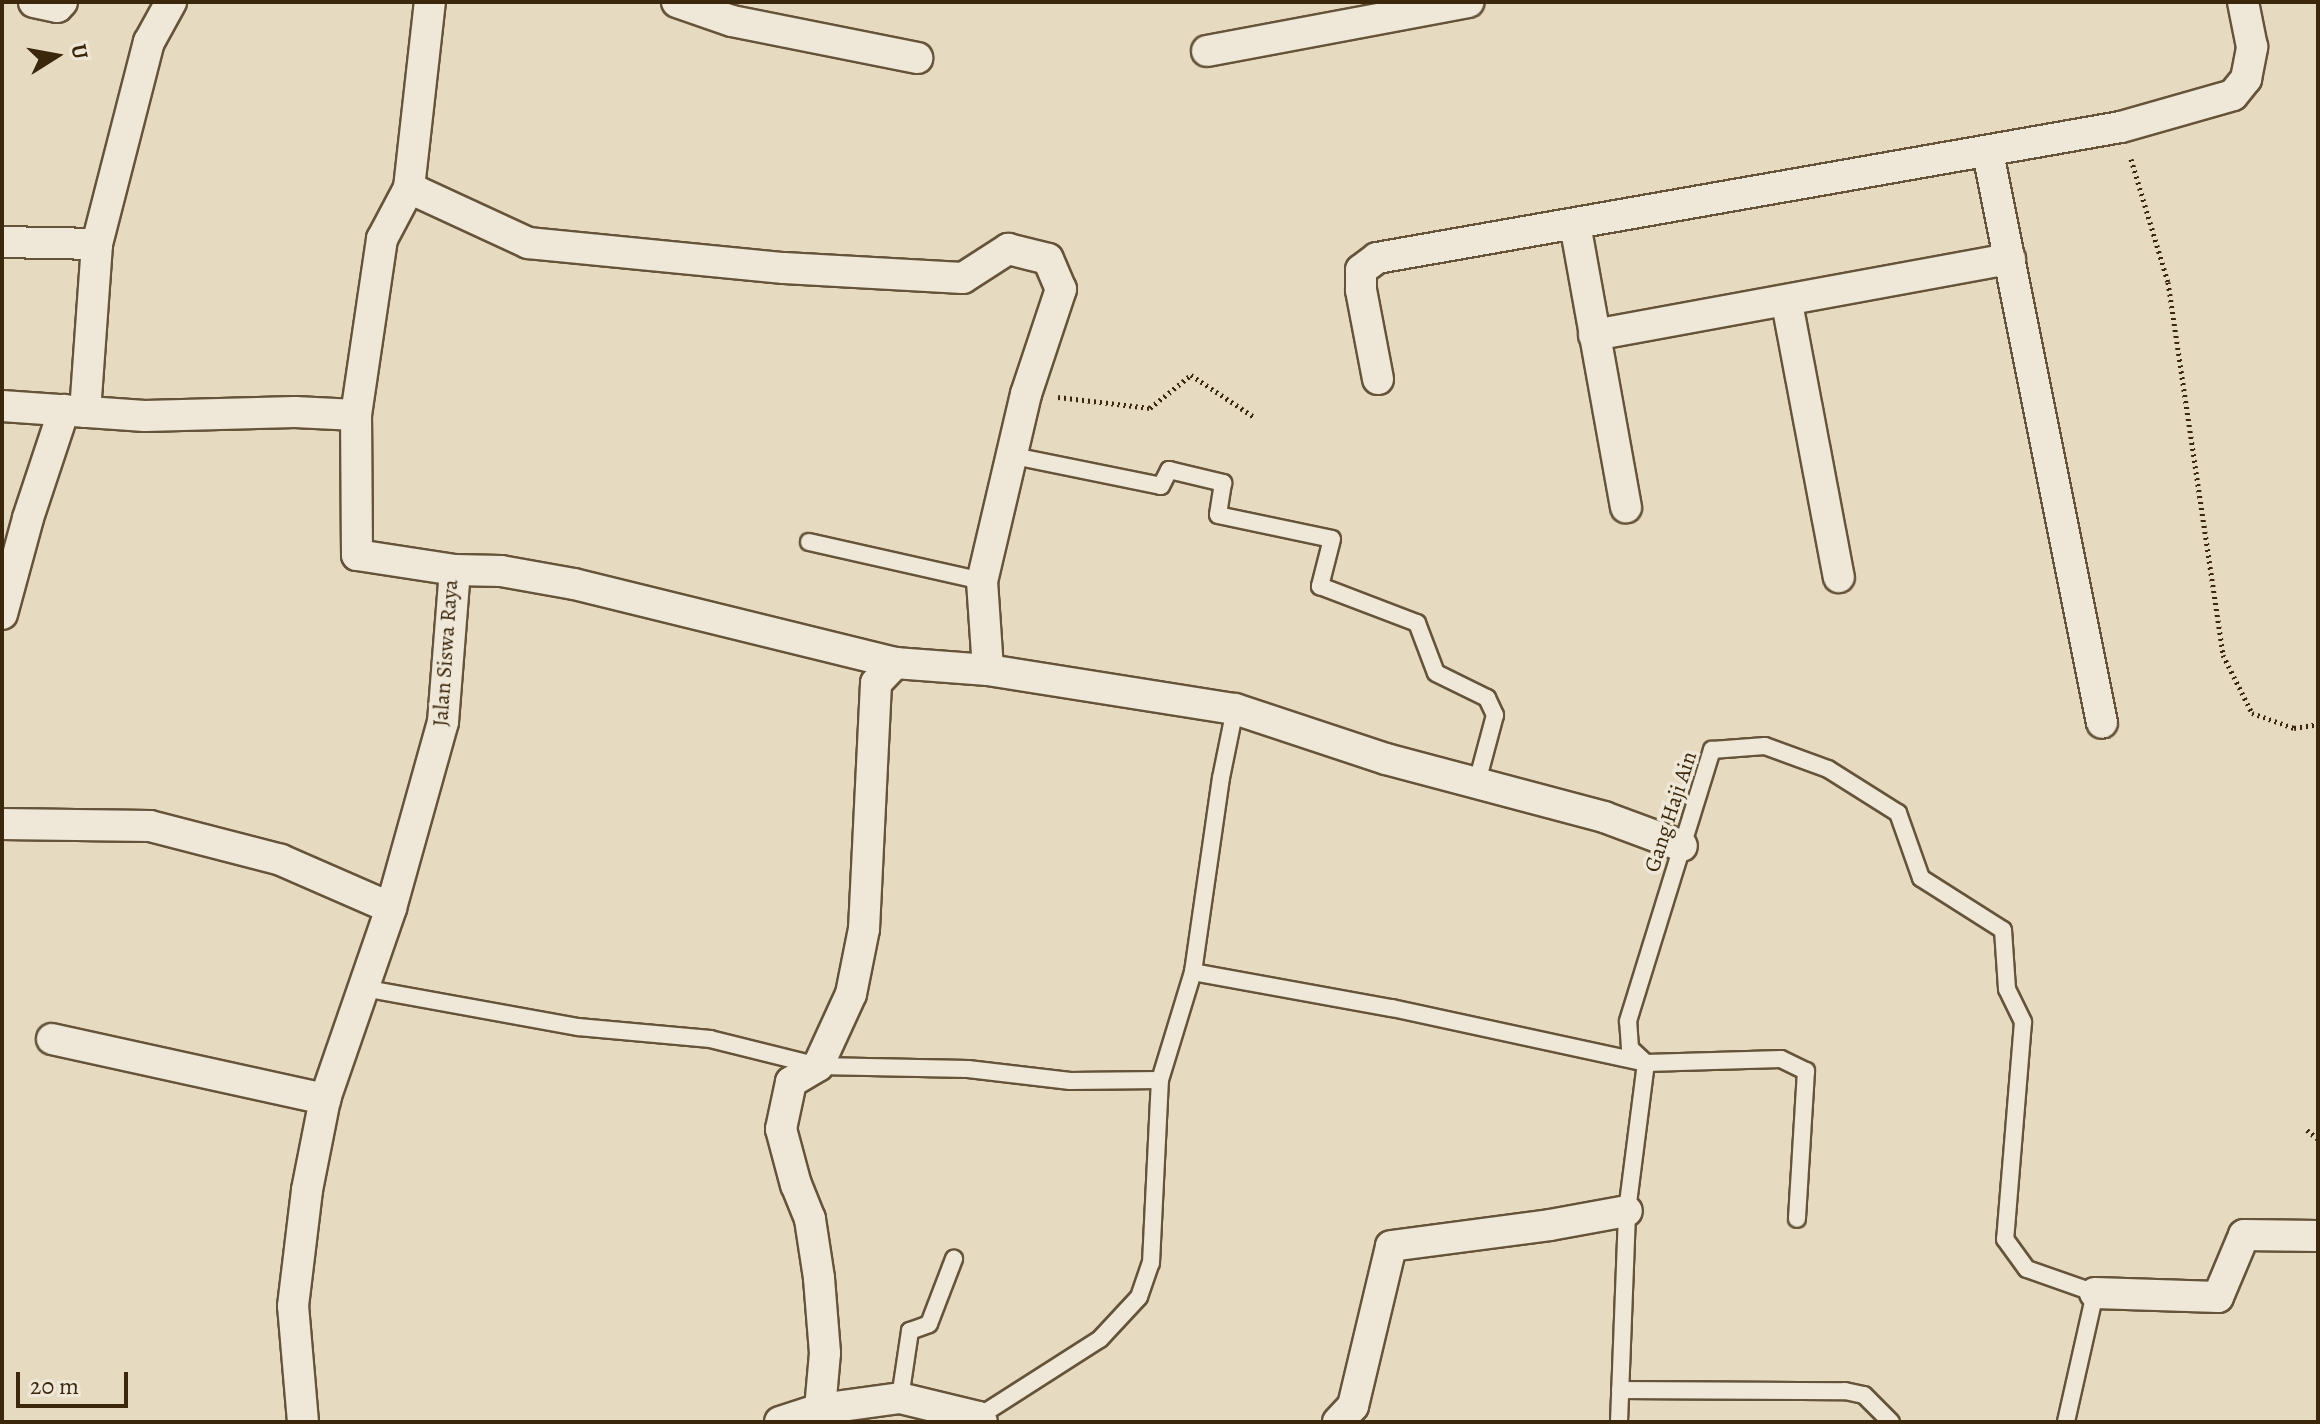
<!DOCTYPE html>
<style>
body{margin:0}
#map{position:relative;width:2320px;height:1424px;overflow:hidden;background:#e6dac1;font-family:Alegreya,serif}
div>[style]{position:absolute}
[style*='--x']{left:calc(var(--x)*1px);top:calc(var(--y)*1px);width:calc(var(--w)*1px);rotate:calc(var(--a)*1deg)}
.path>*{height:5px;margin-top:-2.5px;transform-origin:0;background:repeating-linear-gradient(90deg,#3a270c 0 2px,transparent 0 6px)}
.roads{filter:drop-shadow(2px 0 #655439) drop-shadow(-2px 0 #655439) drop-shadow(0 2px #655439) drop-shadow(0 -2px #655439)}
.lane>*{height:16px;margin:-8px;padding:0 8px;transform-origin:8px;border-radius:8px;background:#efe7d7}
.street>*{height:30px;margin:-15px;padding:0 15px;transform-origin:15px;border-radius:15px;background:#efe7d7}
span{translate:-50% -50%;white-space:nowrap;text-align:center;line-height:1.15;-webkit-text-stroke:7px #efe7d7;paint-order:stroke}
.street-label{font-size:22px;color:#3a270c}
.frame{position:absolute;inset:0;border:4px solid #3a270c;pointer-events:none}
.north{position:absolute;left:16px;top:16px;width:80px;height:80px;-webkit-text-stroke:6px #efe7d7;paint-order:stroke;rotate:79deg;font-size:22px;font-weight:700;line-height:32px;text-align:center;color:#3a270c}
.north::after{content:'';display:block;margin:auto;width:28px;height:36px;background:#3a270c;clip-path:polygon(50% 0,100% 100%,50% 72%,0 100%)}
.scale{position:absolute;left:16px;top:1372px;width:112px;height:36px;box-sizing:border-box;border:4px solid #3a270c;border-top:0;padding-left:10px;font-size:24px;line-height:28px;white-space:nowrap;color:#3a270c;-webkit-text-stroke:6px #efe7d7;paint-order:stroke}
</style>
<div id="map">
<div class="path">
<i style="--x:2131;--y:159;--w:128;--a:73.3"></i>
<i style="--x:2168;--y:282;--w:377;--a:81.6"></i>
<i style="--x:2223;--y:655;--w:65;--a:63.4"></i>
<i style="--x:2252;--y:713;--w:45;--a:19.7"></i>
<i style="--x:2294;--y:728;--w:24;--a:-9"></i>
<i style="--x:1058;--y:397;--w:93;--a:6.8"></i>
<i style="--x:1150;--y:408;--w:53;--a:-38.8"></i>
<i style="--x:1191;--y:375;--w:76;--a:33.7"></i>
<i style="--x:2307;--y:1130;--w:14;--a:39"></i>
</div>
<div class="roads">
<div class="lane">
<i style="--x:1009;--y:455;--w:155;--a:11.5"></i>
<i style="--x:1161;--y:486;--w:18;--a:-63"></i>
<i style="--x:1169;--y:470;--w:56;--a:13.5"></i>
<i style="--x:1223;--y:483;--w:32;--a:99"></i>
<i style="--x:1218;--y:515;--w:116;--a:11.9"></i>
<i style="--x:1332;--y:539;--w:49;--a:104.3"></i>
<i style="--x:1320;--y:586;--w:104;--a:20.9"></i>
<i style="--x:1417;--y:623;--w:53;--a:69.2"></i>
<i style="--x:1436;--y:673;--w:57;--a:26.1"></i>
<i style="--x:1487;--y:698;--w:19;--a:65"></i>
<i style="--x:1495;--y:715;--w:69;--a:105"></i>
<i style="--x:809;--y:542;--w:177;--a:12.7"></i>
<i style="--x:1193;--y:972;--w:202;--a:10.3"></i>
<i style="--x:1392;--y:1008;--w:260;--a:12.2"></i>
<i style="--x:1646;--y:1063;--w:135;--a:-1.7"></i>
<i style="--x:1781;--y:1059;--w:28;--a:26"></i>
<i style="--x:1806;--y:1071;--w:148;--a:93.5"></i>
<i style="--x:363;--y:988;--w:219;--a:10.3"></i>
<i style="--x:578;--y:1027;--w:133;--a:5.2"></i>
<i style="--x:710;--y:1039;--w:111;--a:14"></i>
<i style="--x:818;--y:1066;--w:150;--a:1.1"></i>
<i style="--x:968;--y:1069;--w:103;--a:6.7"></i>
<i style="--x:1070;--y:1081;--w:90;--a:-0.6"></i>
<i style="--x:1620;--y:1390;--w:225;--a:0.3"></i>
<i style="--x:1845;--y:1391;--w:19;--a:12"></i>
<i style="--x:1864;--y:1395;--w:38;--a:45"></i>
<i style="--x:900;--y:1398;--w:68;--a:-81.5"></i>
<i style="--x:910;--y:1331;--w:20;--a:-20"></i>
<i style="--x:929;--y:1324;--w:70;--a:-69"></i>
<i style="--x:978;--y:1417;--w:145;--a:-32.6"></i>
<i style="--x:1100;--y:1339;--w:57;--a:-47.1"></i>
<i style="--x:1139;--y:1297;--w:36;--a:-71"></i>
<i style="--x:1151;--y:1263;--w:183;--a:-87.2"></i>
<i style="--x:1160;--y:1080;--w:113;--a:-73"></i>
<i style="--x:1193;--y:972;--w:196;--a:-81.8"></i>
<i style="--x:1221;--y:778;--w:70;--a:-78.5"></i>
<i style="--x:1619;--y:1422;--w:211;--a:-87.8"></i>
<i style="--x:1627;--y:1211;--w:149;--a:-82.7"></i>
<i style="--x:1646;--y:1063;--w:22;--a:-137"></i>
<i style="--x:1630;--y:1048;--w:27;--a:-94"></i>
<i style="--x:1628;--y:1021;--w:284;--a:-72.8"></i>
<i style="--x:1712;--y:750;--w:53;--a:-4.3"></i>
<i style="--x:1765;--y:746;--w:67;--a:20.1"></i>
<i style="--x:1828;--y:769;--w:83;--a:32.2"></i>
<i style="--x:1898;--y:813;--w:69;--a:70.5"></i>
<i style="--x:1921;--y:878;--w:97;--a:32.4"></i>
<i style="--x:2003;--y:930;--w:59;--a:86.1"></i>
<i style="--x:2007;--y:989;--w:37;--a:64"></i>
<i style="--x:2023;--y:1022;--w:218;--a:94.7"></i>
<i style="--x:2005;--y:1239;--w:37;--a:54"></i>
<i style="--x:2027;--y:1269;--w:72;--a:19.4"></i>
<i style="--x:2095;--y:1293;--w:132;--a:102.7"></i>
</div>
<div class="street">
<i style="--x:34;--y:2;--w:24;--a:12"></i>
<i style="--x:57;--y:7;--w:7;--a:-45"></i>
<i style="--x:677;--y:2;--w:58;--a:19.1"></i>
<i style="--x:732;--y:21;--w:189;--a:11.3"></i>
<i style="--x:1207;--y:51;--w:266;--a:-10.6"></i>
<i style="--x:1988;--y:153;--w:581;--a:78.69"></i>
<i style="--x:409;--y:188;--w:131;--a:24.8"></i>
<i style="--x:528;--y:243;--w:257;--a:5.6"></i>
<i style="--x:784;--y:268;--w:179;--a:3.2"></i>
<i style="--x:963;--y:278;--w:54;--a:-32.8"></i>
<i style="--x:1008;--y:249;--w:41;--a:14"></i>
<i style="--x:1048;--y:259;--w:33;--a:67"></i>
<i style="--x:1061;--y:289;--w:111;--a:108.4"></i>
<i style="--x:1026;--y:394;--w:192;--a:103.2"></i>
<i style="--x:982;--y:581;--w:89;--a:86.1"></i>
<i style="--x:1575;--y:224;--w:288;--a:79.8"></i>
<i style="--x:2;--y:242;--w:95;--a:1.2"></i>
<i style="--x:1787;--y:303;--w:279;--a:79.3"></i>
<i style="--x:1594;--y:335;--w:423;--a:-10.4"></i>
<i style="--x:1378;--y:379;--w:91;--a:-100.8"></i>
<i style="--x:1361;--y:290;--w:20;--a:-90"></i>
<i style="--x:1361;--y:270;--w:20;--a:-37"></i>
<i style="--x:1377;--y:258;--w:755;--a:-9.99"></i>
<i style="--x:2121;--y:127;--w:116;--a:-15.9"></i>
<i style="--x:2233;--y:95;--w:21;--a:-51"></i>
<i style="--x:2246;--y:79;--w:33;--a:-79"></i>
<i style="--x:2252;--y:47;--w:46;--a:-101.3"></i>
<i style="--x:2;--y:406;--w:143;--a:4"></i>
<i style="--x:145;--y:416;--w:150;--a:-1.5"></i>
<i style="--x:295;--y:412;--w:61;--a:2.8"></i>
<i style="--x:85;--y:412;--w:168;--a:-85.9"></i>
<i style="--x:97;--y:244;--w:209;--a:-75.6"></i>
<i style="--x:149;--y:42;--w:46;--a:-61.2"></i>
<i style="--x:455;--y:570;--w:46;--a:1.2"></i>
<i style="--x:501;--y:571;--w:74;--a:10.1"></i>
<i style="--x:574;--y:584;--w:331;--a:13.8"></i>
<i style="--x:895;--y:663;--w:93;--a:4.3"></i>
<i style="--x:988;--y:670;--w:250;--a:9"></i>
<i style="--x:1235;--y:709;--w:159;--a:18.3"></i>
<i style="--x:1386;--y:759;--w:226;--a:14.9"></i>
<i style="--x:1604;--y:817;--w:83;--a:20.4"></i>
<i style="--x:2;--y:614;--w:99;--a:-74.8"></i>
<i style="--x:28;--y:518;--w:114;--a:-71.6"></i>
<i style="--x:2;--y:824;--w:148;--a:0.8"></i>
<i style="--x:150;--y:826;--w:135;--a:14.5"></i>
<i style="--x:281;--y:860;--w:120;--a:23.6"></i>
<i style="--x:52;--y:1039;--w:280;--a:12.4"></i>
<i style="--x:2095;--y:1293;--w:123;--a:1.9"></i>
<i style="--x:2218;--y:1297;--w:67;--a:-67.2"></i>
<i style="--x:2244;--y:1235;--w:74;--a:0.8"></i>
<i style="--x:820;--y:1409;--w:56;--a:-84.9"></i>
<i style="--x:825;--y:1353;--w:75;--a:-94.6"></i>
<i style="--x:819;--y:1278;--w:60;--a:-98.7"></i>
<i style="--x:810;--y:1219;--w:37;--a:-112"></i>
<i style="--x:796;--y:1185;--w:58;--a:-105"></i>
<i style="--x:781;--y:1129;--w:48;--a:-78"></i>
<i style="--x:791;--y:1082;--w:31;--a:-31"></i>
<i style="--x:818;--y:1066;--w:79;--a:-65.4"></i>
<i style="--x:851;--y:994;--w:66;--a:-78.7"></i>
<i style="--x:864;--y:929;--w:246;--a:-87.2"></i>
<i style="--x:876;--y:683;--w:28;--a:-46"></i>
<i style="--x:303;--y:1422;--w:116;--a:-94.9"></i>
<i style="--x:293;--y:1306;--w:117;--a:-83.1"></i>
<i style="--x:307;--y:1190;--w:93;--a:-78.8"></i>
<i style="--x:325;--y:1099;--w:202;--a:-70.9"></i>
<i style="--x:391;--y:908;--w:193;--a:-74.4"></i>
<i style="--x:443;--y:722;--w:152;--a:-85.5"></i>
<i style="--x:455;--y:570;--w:99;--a:-171.3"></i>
<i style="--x:357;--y:555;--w:140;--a:-90.4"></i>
<i style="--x:356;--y:415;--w:178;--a:-81.6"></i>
<i style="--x:382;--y:239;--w:58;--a:-62.1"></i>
<i style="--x:409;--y:188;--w:187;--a:-83.6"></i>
<i style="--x:780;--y:1422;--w:42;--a:-18"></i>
<i style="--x:820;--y:1409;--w:81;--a:-7.8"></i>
<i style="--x:900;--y:1398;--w:80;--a:13.7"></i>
<i style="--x:978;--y:1417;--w:6;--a:51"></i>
<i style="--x:1338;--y:1422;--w:22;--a:-47"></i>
<i style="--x:1353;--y:1406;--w:164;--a:-76.6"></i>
<i style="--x:1391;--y:1246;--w:160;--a:-7.5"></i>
<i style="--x:1550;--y:1225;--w:78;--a:-10.3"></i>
</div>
</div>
<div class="street-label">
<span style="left:446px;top:653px;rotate:-86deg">Jalan Siswa Raya</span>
<span style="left:1671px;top:812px;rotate:-72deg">Gang Haji Ain</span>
</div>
<div class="frame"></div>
<div class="north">U</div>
<div class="scale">20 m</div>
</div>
